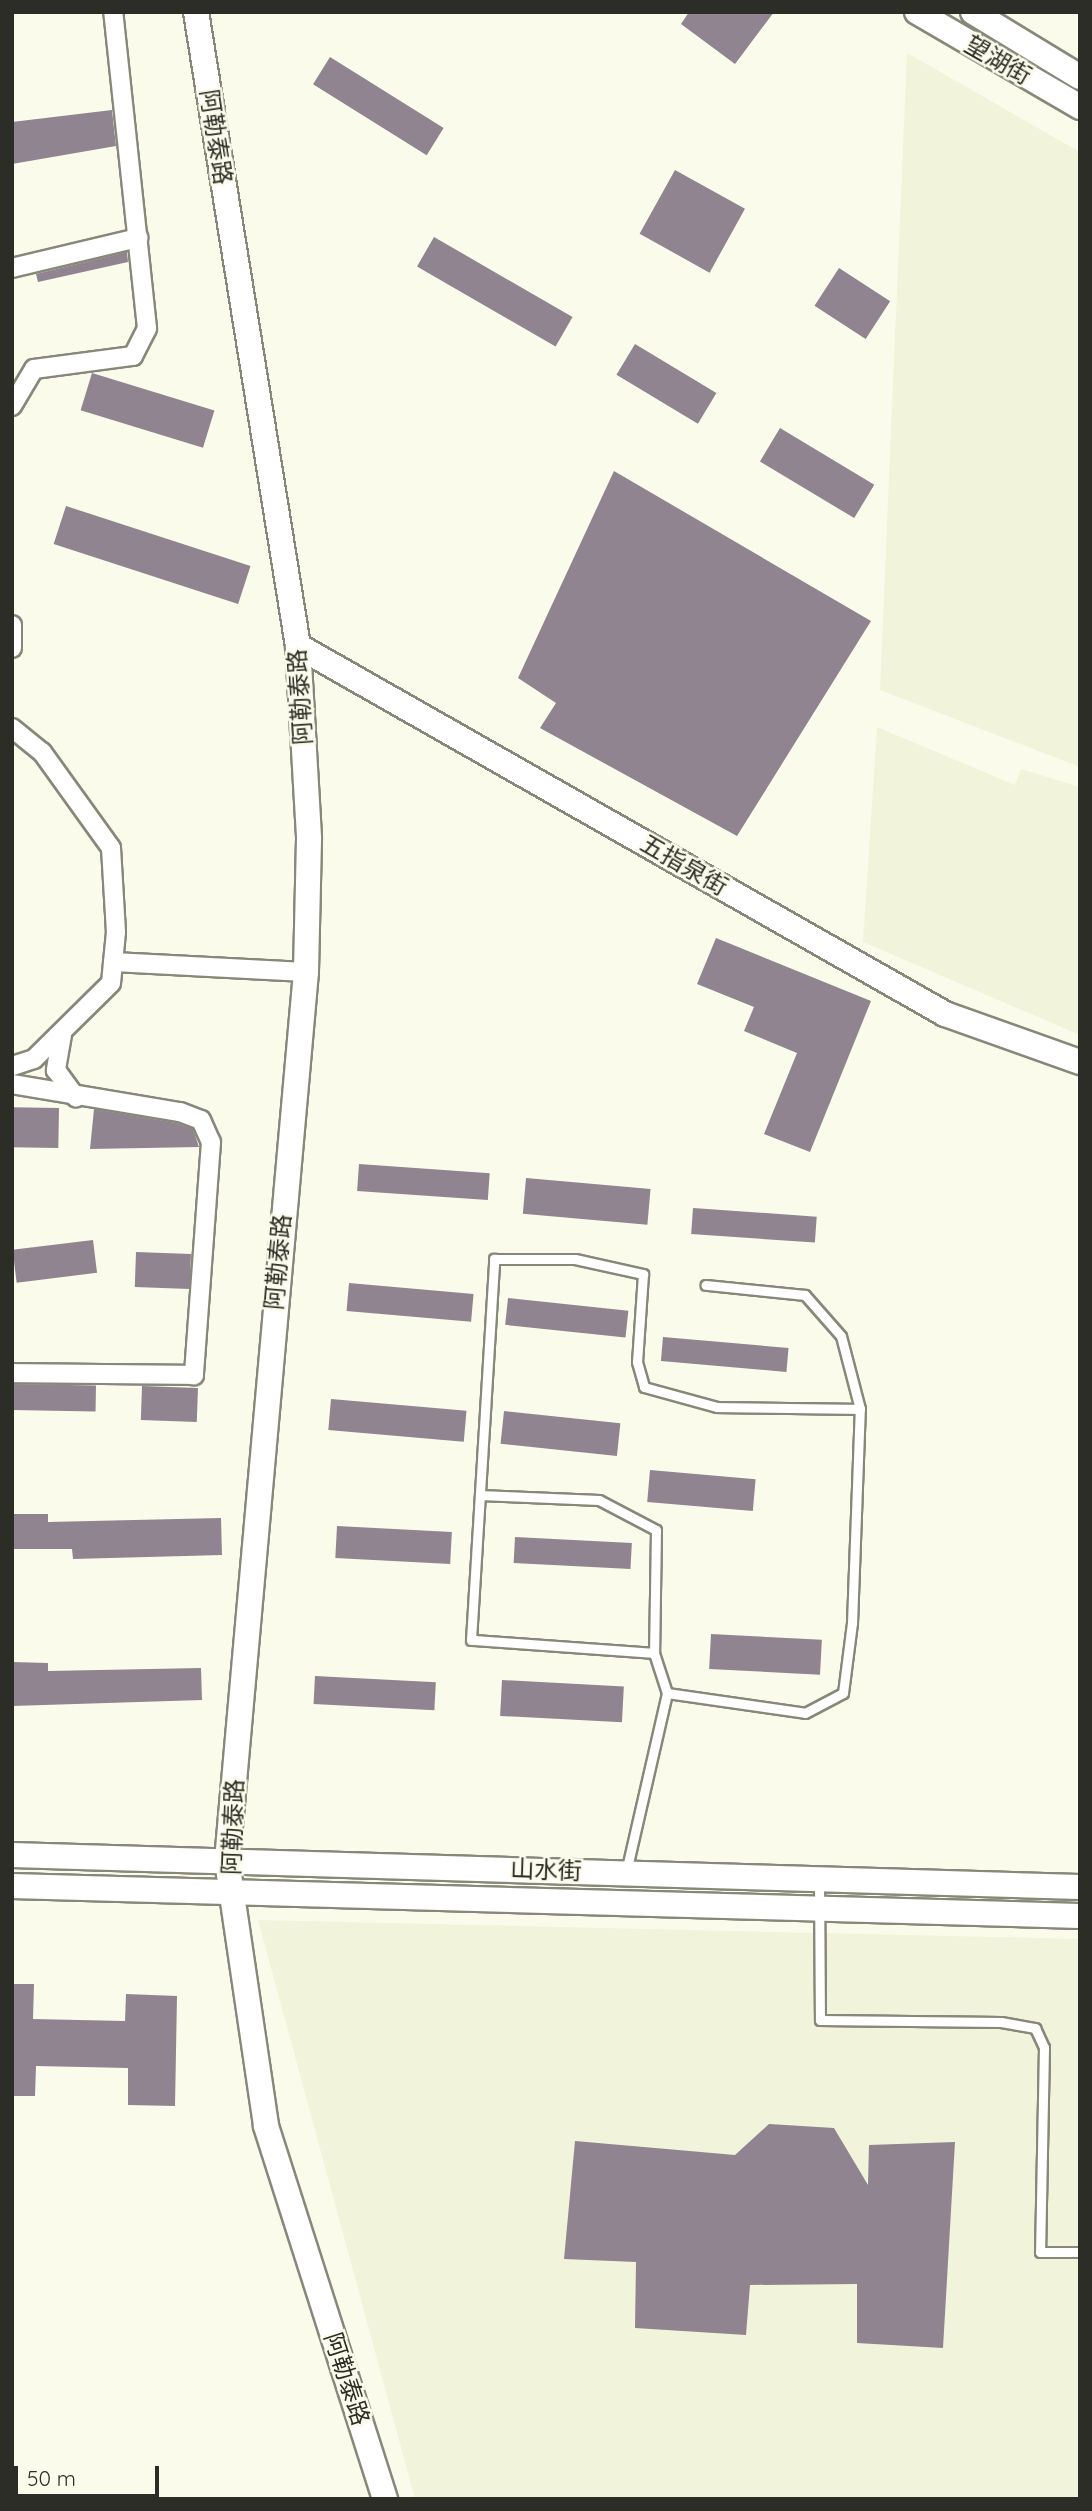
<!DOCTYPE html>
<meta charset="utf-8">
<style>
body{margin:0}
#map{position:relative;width:1092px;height:2511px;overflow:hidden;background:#fbfbeb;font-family:Quicksand,"Noto Sans SC",sans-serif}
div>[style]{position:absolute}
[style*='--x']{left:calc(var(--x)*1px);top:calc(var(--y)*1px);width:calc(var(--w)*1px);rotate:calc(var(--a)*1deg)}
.built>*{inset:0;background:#f2f3db}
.building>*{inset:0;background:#8f8490;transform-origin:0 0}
.roads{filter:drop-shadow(2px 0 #88887a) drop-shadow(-2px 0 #88887a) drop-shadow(0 2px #88887a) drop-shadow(0 -2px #88887a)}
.lane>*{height:9px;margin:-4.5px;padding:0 4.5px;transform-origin:4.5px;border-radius:4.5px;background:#fff}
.street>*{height:18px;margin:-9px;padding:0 9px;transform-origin:9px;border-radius:9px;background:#fff}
.secondary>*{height:24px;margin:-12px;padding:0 12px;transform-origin:12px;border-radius:12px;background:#fff}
span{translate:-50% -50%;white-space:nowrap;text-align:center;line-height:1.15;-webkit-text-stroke:5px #fbfbeb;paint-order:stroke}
.street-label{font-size:24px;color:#2d2d27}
.frame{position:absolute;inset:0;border:14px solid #2d2d27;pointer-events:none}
.scale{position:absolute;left:14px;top:2466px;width:145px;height:32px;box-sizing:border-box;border:4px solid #2d2d27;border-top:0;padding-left:9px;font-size:21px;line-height:24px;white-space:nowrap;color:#2d2d27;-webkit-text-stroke:5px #fbfbeb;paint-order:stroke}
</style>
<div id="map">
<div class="built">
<i style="clip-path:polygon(907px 53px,1080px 152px,1080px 767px,880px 690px)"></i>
<i style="clip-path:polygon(877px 727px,1015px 785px,1021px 769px,1080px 787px,1080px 1035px,863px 942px)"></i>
<i style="clip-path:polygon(258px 1920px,1080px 1939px,1080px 2499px,415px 2499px)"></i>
</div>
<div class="building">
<i style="clip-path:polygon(689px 12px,774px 12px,735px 64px,681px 24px)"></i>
<i style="left:330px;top:57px;width:134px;height:32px;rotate:32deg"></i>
<i style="clip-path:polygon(112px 110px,116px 146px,12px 164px,12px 122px)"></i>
<i style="left:675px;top:170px;width:80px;height:73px;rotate:29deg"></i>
<i style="left:434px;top:237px;width:160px;height:34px;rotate:30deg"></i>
<i style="clip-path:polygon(127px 252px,128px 262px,38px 282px,36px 274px)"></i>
<i style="left:839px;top:268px;width:61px;height:45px;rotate:33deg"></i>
<i style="left:635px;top:344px;width:95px;height:36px;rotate:31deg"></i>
<i style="left:92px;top:373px;width:128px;height:39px;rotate:17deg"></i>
<i style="left:780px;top:428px;width:110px;height:39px;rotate:31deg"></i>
<i style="clip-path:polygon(614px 471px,871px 621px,737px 836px,540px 728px,556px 703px,518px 678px)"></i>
<i style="left:66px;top:506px;width:194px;height:40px;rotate:18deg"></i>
<i style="clip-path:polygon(716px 938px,871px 1001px,810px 1152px,764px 1134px,797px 1053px,744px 1031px,754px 1007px,697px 984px)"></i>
<i style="left:59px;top:1108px;width:40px;height:47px;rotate:91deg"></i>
<i style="clip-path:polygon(94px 1109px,177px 1123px,193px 1129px,199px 1147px,90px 1149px)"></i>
<i style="left:359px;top:1164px;width:131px;height:27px;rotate:4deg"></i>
<i style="left:526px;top:1178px;width:125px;height:36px;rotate:5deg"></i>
<i style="left:693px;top:1208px;width:124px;height:26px;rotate:4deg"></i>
<i style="left:93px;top:1240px;width:33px;height:81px;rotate:83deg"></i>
<i style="left:136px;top:1252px;width:55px;height:35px;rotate:2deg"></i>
<i style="left:349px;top:1283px;width:125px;height:28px;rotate:5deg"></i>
<i style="left:508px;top:1298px;width:121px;height:27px;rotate:6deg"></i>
<i style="left:663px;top:1337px;width:126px;height:24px;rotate:5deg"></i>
<i style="left:12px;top:1384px;width:84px;height:26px;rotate:1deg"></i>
<i style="left:142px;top:1386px;width:56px;height:34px;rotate:2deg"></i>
<i style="left:331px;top:1399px;width:136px;height:31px;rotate:5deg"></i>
<i style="left:504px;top:1411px;width:117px;height:33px;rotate:6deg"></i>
<i style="left:650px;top:1470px;width:106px;height:32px;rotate:5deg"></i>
<i style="clip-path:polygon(12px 1514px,48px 1514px,48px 1522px,221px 1518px,222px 1555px,73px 1559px,72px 1549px,12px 1549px)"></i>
<i style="left:337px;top:1526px;width:115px;height:32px;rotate:3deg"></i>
<i style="left:515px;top:1537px;width:117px;height:26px;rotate:3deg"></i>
<i style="left:711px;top:1634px;width:111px;height:35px;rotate:3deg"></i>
<i style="clip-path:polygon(12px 1662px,48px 1663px,48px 1671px,201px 1668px,202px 1700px,12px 1706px)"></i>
<i style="left:315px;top:1676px;width:121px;height:28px;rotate:3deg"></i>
<i style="left:502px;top:1680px;width:122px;height:36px;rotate:3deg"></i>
<i style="clip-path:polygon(12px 1984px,34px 1984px,33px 2019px,125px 2021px,126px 1994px,177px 1996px,175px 2106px,128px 2105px,128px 2068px,36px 2066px,35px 2096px,12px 2096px)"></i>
<i style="clip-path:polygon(769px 2124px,834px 2128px,868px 2185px,869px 2145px,955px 2142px,943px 2348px,857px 2343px,857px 2284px,750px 2285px,746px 2335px,635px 2328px,636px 2262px,564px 2259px,575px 2141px,735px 2155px)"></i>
</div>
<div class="roads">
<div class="lane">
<i style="--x:480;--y:1495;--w:119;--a:2.4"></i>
<i style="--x:599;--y:1500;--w:64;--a:27.8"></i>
<i style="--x:656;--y:1530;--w:123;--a:90.9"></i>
<i style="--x:667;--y:1693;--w:139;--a:8.2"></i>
<i style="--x:805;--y:1713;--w:43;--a:-27.8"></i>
<i style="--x:843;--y:1693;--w:71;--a:-82.7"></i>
<i style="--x:852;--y:1623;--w:214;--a:-87.9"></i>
<i style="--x:860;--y:1409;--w:75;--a:-104.6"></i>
<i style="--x:841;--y:1336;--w:55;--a:-131.3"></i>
<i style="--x:805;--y:1295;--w:100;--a:-174.2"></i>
<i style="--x:626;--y:1872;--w:184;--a:-77.1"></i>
<i style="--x:667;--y:1693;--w:42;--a:-108"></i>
<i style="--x:654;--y:1653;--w:183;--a:-175.9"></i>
<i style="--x:471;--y:1640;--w:382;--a:-86.5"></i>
<i style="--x:494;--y:1259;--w:81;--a:0"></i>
<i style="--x:575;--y:1259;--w:70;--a:12.4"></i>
<i style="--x:643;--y:1274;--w:88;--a:93.9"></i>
<i style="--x:637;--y:1362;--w:26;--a:74"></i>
<i style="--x:644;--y:1387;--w:76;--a:15.3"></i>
<i style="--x:717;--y:1407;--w:143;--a:0.8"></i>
<i style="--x:819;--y:1880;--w:140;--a:89.6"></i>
<i style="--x:820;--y:2020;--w:181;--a:0.6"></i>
<i style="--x:1001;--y:2022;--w:35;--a:10"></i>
<i style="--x:1035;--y:2028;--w:21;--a:65"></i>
<i style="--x:1044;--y:2047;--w:205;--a:91.1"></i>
<i style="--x:1040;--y:2252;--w:40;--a:0"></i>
</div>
<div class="street">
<i style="--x:12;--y:268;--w:130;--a:-13.4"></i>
<i style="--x:12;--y:406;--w:43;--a:-59.3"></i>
<i style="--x:34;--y:369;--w:100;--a:-7.5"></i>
<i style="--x:133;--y:356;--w:31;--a:-63"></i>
<i style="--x:147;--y:328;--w:318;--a:-96.1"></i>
<i style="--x:12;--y:625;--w:23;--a:90"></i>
<i style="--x:12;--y:728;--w:38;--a:39"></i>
<i style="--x:42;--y:752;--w:118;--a:54.3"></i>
<i style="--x:111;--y:848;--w:84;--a:86.6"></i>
<i style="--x:116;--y:932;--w:51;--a:95.6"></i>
<i style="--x:111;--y:983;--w:108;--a:135.4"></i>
<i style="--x:34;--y:1059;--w:23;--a:162"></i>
<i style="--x:113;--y:962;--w:193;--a:3"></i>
<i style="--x:62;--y:1035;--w:36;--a:100"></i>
<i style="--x:56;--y:1070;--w:34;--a:54"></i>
<i style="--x:12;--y:1084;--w:170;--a:9.5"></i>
<i style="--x:180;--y:1112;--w:22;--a:21"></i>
<i style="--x:201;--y:1120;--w:24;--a:66"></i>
<i style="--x:211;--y:1142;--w:234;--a:94.2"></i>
<i style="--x:194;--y:1375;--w:182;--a:-179.4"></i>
</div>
<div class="secondary">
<i style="--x:196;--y:12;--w:642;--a:80.86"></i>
<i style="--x:298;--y:646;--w:193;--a:86.7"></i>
<i style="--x:309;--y:839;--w:133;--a:91.3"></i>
<i style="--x:306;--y:972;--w:893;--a:95.08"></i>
<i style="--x:227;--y:1861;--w:268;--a:81.6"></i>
<i style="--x:266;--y:2126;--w:392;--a:72.3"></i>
<i style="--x:917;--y:12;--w:189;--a:30.2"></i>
<i style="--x:973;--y:12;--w:125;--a:31.3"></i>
<i style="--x:298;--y:646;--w:744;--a:29.63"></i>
<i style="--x:945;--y:1014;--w:143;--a:19.6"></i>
<i style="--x:12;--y:1855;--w:1068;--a:1.72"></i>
<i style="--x:12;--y:1886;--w:1068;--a:1.61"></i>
</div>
</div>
<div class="street-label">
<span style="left:998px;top:60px;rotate:30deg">望湖街</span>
<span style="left:216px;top:137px;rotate:81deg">阿勒泰路</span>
<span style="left:300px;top:697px;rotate:-94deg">阿勒泰路</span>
<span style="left:684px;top:865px;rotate:30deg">五指泉街</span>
<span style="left:278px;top:1262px;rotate:-85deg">阿勒泰路</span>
<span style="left:233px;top:1827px;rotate:-88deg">阿勒泰路</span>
<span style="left:546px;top:1870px;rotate:2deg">山水街</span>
<span style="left:347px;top:2379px;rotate:72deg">阿勒泰路</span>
</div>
<div class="frame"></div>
<div class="scale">50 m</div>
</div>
